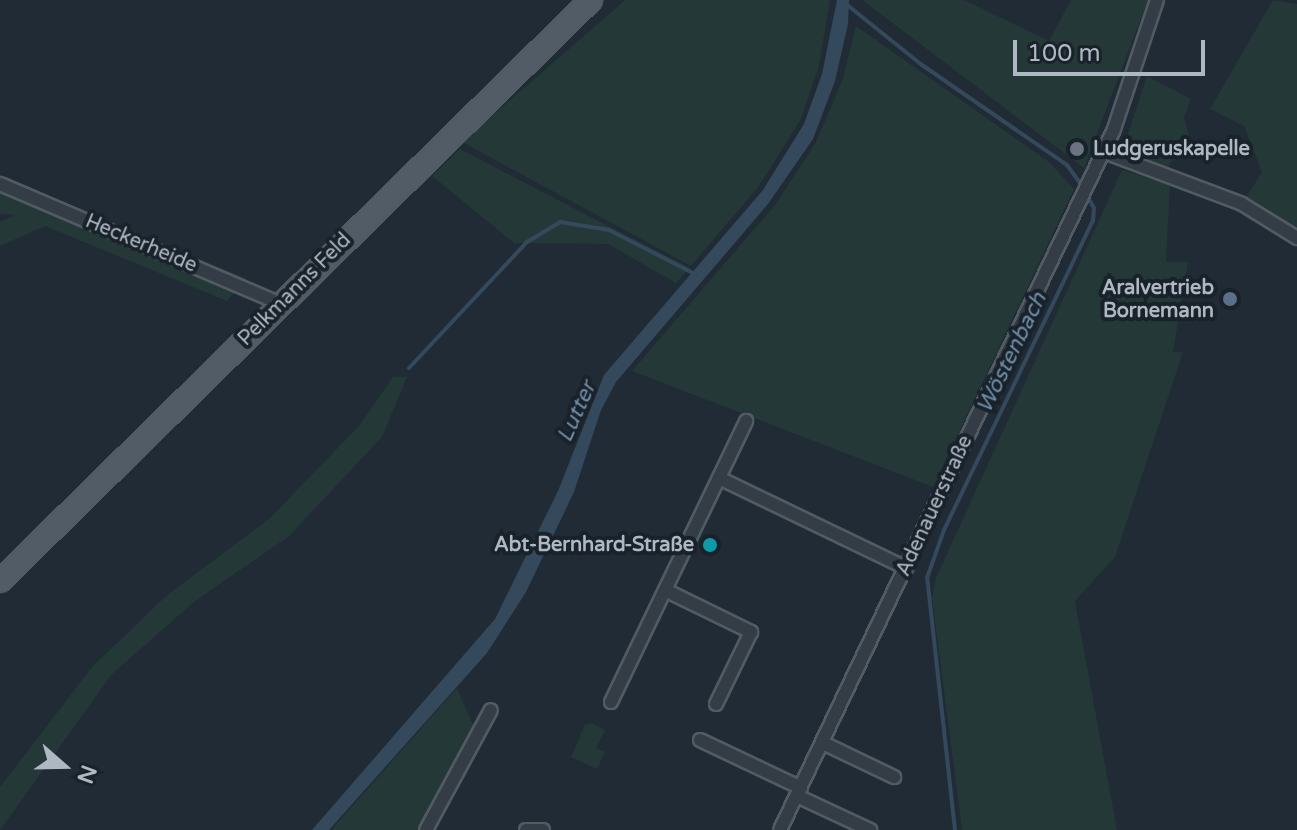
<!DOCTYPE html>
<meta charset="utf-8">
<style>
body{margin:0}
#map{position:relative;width:1297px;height:830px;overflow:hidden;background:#202b35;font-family:"Varela Round",sans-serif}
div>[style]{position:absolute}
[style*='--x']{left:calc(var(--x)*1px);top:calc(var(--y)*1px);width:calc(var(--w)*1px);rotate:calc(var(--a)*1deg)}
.green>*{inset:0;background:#233837}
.water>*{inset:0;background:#35495c}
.stream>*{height:4px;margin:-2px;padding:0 2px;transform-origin:2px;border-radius:2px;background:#35495c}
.roads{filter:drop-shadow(2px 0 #515b64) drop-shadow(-2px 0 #515b64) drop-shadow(0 2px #515b64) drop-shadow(0 -2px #515b64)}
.street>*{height:12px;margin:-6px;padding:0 6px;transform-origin:6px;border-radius:6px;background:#343d46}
.primary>*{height:20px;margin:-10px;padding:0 10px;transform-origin:10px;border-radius:10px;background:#515c66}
.dots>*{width:22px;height:22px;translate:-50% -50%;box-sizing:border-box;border:4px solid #19222a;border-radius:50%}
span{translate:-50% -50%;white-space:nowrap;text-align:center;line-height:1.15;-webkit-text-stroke:8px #19222a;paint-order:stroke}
.poi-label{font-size:20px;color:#aeb8c3;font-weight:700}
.left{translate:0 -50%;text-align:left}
.right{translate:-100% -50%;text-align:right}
.street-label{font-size:20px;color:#aeb8c3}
.water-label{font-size:22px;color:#708ca6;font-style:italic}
.north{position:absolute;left:24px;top:726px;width:80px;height:80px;-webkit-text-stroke:6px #19222a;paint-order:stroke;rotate:110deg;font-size:22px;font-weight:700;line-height:32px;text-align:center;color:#aeb8c3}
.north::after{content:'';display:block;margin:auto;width:28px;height:36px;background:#aeb8c3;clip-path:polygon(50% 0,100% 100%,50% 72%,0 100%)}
.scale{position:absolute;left:1013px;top:40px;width:192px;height:36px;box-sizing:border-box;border:4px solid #aeb8c3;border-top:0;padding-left:10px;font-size:24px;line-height:28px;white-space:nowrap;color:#aeb8c3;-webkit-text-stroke:6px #19222a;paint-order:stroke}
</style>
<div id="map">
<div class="green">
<i style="clip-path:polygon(625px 0,830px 0,819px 66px,801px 119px,759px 186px,691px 266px,462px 142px)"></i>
<i style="clip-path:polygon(862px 0,964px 0,1049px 41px,1071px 0,1148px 0,1084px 168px)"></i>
<i style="clip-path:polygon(1273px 0,1297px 4px,1297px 228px,1245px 199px,1262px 172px,1244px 126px,1210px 109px)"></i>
<i style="clip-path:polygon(856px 26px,1049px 162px,1074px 189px,933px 487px,632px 371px,775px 205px,815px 144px,842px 81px)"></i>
<i style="clip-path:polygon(1147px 76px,1191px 99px,1184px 117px,1189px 136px,1166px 170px,1123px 149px)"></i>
<i style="clip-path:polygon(460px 149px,581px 212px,690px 268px,676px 283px,608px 244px,514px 243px,432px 176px)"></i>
<i style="clip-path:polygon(1122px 170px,1170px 185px,1166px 262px,1188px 262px,1173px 352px,1183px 352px,1115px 557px,1075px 601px,1117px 830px,962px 830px,932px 598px,936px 578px)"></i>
<i style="clip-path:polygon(0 175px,247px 279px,227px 301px,45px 226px,0 246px,0 222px,15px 215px,0 214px)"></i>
<i style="clip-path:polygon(393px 377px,407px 377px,382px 437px,288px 537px,195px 601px,112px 674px,0 830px,0 787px,92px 667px,166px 596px,269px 519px,359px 426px)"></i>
<i style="clip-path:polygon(457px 688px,474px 727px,419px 830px,331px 830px)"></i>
<i style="clip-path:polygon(592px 723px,605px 730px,596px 748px,605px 752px,597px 769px,571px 757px,585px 725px)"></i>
</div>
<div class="water">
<i style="clip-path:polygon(837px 0,849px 0,848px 24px,835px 81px,813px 139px,768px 204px,616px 382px,601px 410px,574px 492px,526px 592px,487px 653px,329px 830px,312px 830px,495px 619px,558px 491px,604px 375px,763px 190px,804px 124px,822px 74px)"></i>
</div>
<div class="stream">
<i style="--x:846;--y:4;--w:97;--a:38.8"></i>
<i style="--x:922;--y:65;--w:176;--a:34.6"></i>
<i style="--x:1067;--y:165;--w:26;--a:54"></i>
<i style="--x:409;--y:368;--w:173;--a:-46.9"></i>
<i style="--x:527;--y:242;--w:39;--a:-31"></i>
<i style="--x:560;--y:222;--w:50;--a:9.3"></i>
<i style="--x:609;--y:230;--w:97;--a:27.1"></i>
<i style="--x:955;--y:830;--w:254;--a:-96.3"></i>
<i style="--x:927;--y:578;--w:51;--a:-70.5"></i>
<i style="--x:944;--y:530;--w:343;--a:-64.3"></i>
<i style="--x:1093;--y:221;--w:13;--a:-86"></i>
<i style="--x:1094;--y:208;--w:16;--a:-120"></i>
</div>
<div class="roads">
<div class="street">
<i style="--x:1104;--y:152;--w:147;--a:20.6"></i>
<i style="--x:1242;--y:204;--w:65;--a:31.7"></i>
<i style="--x:0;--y:184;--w:306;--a:23.1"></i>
<i style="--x:719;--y:478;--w:208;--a:25.7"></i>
<i style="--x:665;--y:590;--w:96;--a:26"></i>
<i style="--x:751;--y:632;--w:80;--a:115.9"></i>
<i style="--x:611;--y:702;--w:312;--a:-64.3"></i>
<i style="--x:700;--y:740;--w:112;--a:25.4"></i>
<i style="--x:823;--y:743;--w:79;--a:25.6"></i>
<i style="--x:797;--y:796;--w:81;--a:25"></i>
<i style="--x:426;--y:830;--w:136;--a:-61.6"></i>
<i style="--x:526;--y:830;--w:17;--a:0"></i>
<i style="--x:780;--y:830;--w:777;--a:-64.52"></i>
<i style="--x:1114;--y:129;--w:136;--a:-71.6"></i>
</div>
<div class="primary">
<i style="--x:0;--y:581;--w:829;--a:-44.51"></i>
</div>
</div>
<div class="dots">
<i style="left:1077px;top:149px;background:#6b7280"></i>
<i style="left:1230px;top:299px;background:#5c6f8a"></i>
<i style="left:710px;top:545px;background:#0f9aa8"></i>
</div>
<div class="poi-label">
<span class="left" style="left:1093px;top:149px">Ludgeruskapelle</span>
<span class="right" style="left:1214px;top:300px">Aralvertrieb<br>Bornemann</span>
<span class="right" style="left:694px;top:545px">Abt-Bernhard-Straße</span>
</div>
<div class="street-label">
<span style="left:141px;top:244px;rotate:23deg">Heckerheide</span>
<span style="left:295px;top:290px;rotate:-45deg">Pelkmanns Feld</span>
<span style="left:935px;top:506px;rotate:-65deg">Adenauerstraße</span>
</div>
<div class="water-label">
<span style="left:1012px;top:353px;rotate:-64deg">Wöstenbach</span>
<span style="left:577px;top:412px;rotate:-66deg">Lutter</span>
</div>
<div class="north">N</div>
<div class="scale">100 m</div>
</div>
